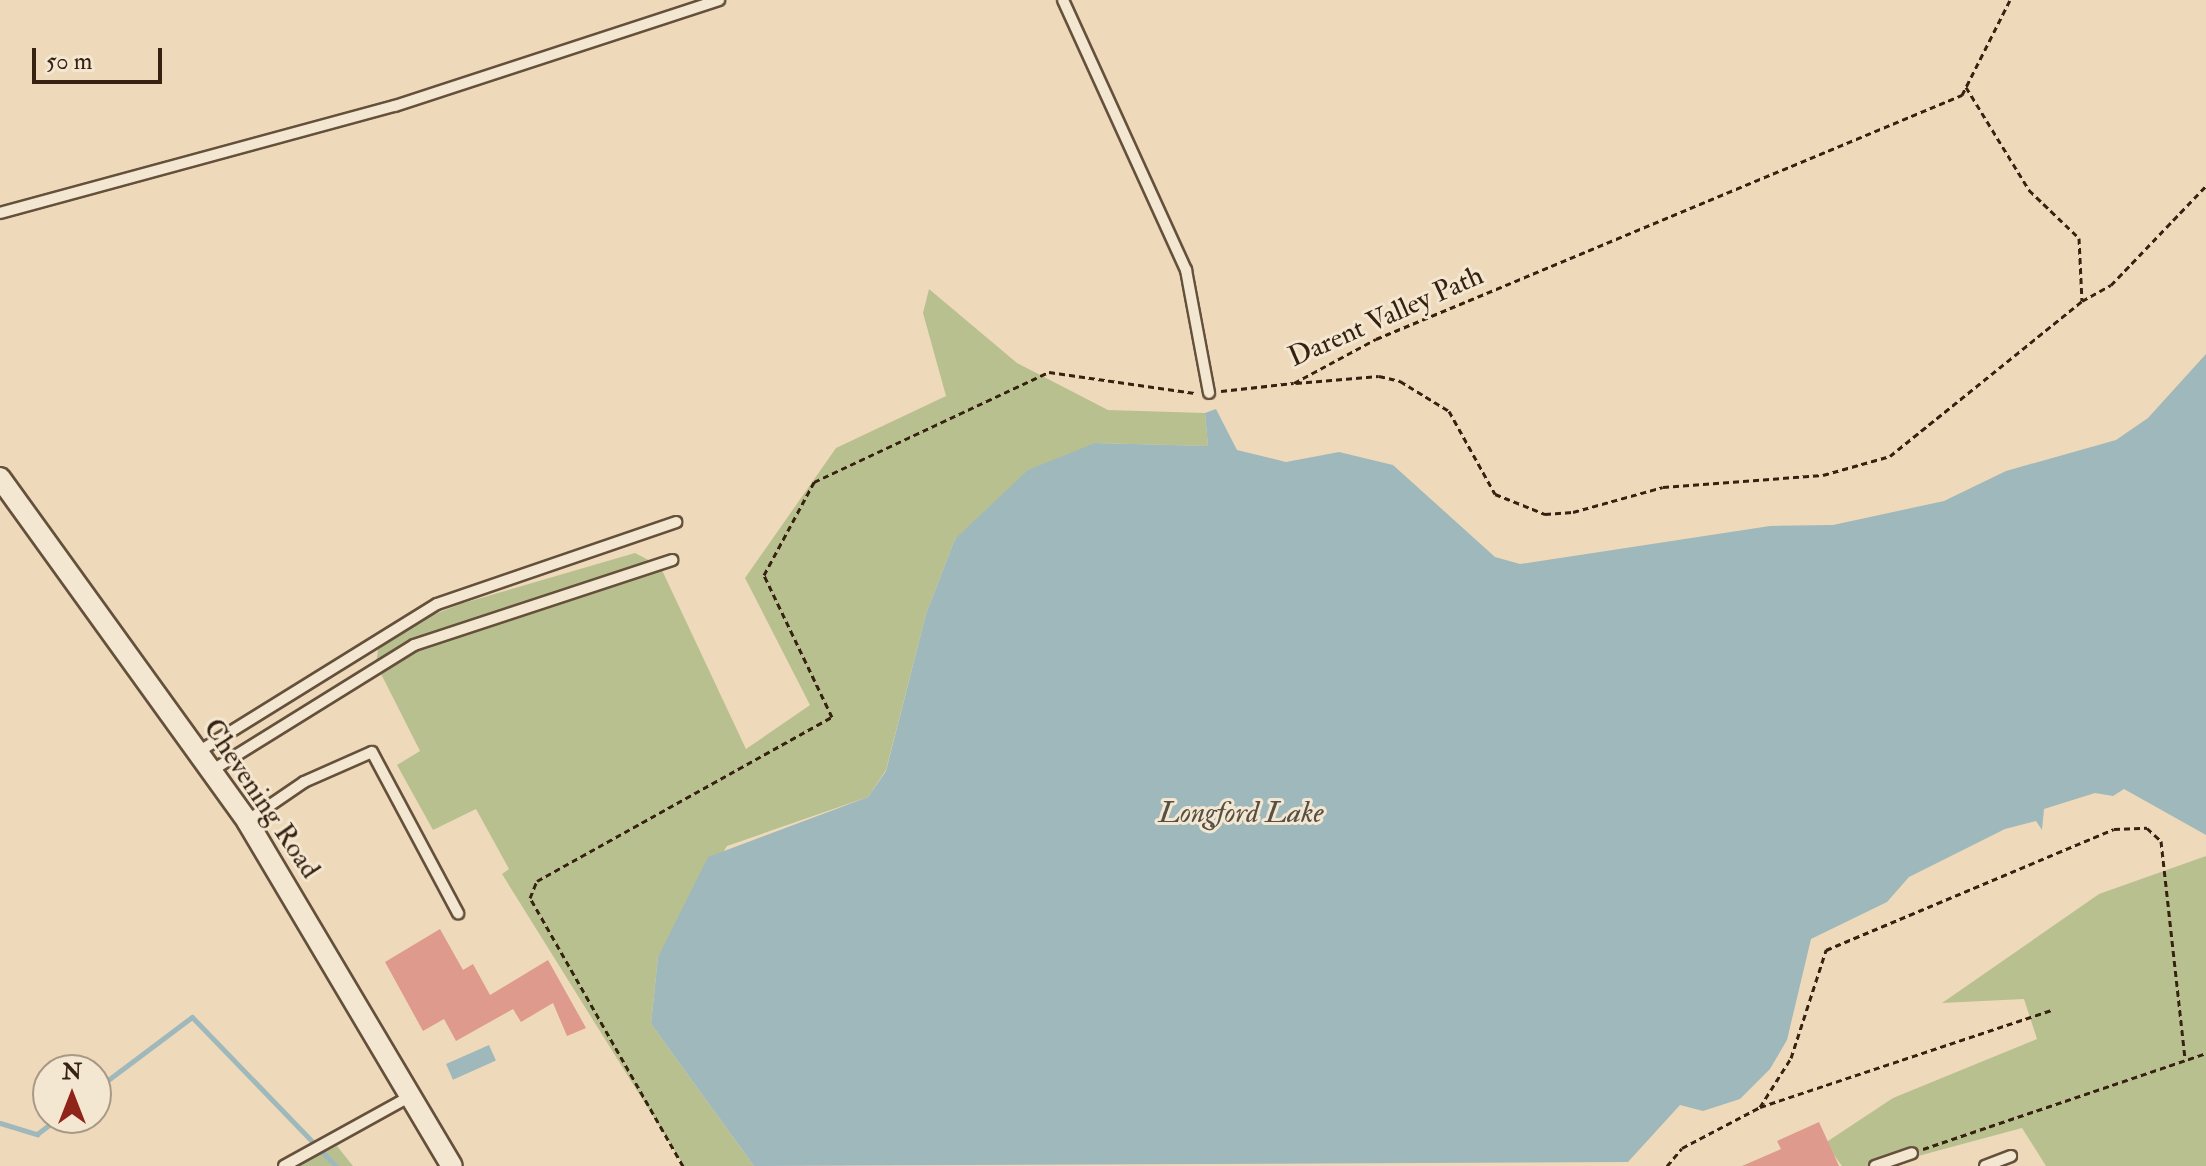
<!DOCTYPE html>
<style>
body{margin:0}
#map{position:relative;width:2206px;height:1166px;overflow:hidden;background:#eedaba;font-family:"IM FELL Double Pica",serif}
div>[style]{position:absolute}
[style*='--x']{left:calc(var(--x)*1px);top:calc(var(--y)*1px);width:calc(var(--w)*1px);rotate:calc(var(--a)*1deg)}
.green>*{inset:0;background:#b9c08f}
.water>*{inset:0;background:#9eb8bb;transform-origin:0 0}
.stream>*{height:5px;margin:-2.5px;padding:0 2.5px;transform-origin:2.5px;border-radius:2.5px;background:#9eb8bb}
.building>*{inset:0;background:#de9a8c}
.path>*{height:3px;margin-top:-1.5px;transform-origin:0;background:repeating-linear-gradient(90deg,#372212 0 6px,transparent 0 10px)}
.roads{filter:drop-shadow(2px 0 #65503c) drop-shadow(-2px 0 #65503c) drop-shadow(0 2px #65503c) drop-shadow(0 -2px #65503c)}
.service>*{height:10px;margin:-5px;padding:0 5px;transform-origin:5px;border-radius:5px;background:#f4e7d2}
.minor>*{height:20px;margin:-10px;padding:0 10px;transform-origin:10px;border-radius:10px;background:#f4e7d2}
span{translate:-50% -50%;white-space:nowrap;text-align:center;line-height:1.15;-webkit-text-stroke:6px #f4e7d2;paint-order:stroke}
.street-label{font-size:28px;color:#372212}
.water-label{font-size:30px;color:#564f45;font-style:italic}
.north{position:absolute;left:32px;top:1054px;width:80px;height:80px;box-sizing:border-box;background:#f4e7d2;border:2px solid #a89885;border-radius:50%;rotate:0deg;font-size:22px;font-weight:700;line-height:32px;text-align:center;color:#372212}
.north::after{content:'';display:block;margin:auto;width:28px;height:36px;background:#8f2418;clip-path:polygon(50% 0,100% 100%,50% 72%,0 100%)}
.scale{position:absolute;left:32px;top:48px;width:130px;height:36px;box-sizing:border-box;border:4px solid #372212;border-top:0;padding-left:10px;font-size:24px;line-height:28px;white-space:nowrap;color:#372212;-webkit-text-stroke:6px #f4e7d2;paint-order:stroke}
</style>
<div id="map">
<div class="green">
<i style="clip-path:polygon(929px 289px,1017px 363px,1108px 410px,1205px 413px,1208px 446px,1095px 443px,955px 539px,926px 614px,886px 770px,868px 797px,727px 846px,658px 957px,651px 1024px,754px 1166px,684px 1166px,502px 874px,509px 869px,476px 809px,433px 830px,397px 765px,420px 751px,376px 664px,380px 636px,460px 604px,635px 553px,660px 566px,746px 749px,810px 705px,745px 578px,836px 448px,946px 396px,923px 313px)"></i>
<i style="clip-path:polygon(2206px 856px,2206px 1166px,2046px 1166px,2022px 1128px,1881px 1166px,1842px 1166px,1825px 1143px,1893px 1098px,2037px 1039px,2024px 999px,1942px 1003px,2099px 894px)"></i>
<i style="clip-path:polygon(337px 1146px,353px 1166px,295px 1166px)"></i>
</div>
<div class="water">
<i style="clip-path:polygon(2206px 354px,2206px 835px,2124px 789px,2113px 796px,2095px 793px,2044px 809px,2042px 830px,2036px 821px,2005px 829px,1909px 877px,1887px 902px,1811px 939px,1787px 1040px,1770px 1069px,1740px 1099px,1703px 1111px,1680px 1105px,1628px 1162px,754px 1166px,651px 1024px,658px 957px,708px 857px,868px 797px,886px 771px,926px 614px,955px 539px,1028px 470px,1095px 443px,1208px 446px,1205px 413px,1216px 409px,1237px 450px,1286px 462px,1339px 452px,1393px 465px,1495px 557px,1520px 564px,1770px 526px,1833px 525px,1944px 501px,2006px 471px,2116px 440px,2148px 418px)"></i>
<i style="left:489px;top:1045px;width:17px;height:47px;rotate:66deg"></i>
</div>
<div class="stream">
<i style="--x:96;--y:1089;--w:120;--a:-36.9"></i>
<i style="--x:192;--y:1017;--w:207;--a:46"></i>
<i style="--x:0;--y:1123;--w:39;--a:17"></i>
<i style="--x:37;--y:1134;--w:26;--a:-37"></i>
</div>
<div class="building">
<i style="clip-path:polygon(440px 929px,463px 970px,473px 964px,490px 995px,548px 960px,586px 1028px,567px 1036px,553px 1003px,521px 1022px,513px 1009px,456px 1041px,444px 1019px,423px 1031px,385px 962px)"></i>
<i style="clip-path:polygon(1819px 1122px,1839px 1166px,1742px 1166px,1781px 1149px,1777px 1141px)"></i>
</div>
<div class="path">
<i style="--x:1966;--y:87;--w:121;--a:58.5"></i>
<i style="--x:2029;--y:190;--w:69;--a:43.8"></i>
<i style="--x:2079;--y:238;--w:63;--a:87.3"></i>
<i style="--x:2082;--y:301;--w:33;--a:-29"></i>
<i style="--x:2111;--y:285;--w:137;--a:-46.2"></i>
<i style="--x:1296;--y:383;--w:83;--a:-4.8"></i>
<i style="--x:1379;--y:376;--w:22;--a:13"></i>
<i style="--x:1400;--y:381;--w:57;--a:31.5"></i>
<i style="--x:1449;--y:411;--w:95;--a:61"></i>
<i style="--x:1495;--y:494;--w:54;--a:21.8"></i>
<i style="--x:1545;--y:514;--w:28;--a:-4"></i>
<i style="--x:1573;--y:512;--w:93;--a:-15.5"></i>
<i style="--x:1663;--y:487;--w:160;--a:-4.3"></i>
<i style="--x:1823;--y:475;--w:70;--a:-15.8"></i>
<i style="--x:1890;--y:456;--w:247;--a:-38.9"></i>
<i style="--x:1221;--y:391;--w:73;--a:-6.3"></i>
<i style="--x:1294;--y:383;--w:93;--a:-28.2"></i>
<i style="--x:1376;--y:339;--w:635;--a:-22.61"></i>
<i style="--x:1962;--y:95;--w:106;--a:-63.2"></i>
<i style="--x:1760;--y:1107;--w:58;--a:-57.7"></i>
<i style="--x:1791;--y:1058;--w:114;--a:-72"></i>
<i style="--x:1826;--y:950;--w:312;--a:-22.8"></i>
<i style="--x:2114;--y:829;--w:33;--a:-2"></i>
<i style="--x:2147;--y:828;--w:19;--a:43"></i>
<i style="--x:2161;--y:841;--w:220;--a:83.7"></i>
<i style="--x:1923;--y:1149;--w:299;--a:-18.7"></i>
<i style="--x:683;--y:1166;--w:309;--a:-119.7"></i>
<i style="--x:530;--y:898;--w:18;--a:-68"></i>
<i style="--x:537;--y:881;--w:338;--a:-29.1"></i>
<i style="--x:832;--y:717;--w:157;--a:-115.6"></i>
<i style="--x:764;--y:575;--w:106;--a:-61.7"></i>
<i style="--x:814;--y:482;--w:259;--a:-25.1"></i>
<i style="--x:1049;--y:372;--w:147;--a:8.2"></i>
<i style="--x:1667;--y:1166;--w:23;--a:-50"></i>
<i style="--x:1682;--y:1148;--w:88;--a:-27.7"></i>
<i style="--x:1760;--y:1107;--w:308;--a:-18.4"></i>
</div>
<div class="roads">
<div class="service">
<i style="--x:1063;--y:0;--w:297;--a:65.5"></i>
<i style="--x:1186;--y:270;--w:125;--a:79.4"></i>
<i style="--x:0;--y:213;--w:409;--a:-15.2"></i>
<i style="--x:395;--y:106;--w:341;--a:-18.1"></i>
<i style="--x:198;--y:752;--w:281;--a:-31.8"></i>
<i style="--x:437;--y:604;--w:253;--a:-18.9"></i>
<i style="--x:211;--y:771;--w:239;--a:-31.8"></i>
<i style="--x:414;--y:645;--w:272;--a:-18.2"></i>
<i style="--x:247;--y:821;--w:69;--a:-34.4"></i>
<i style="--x:304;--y:782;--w:74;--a:-23.8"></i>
<i style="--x:372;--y:752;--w:183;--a:61.9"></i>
<i style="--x:284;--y:1166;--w:145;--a:-28.9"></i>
<i style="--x:1875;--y:1166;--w:39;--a:-19"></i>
<i style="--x:1985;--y:1166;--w:28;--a:-21"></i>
</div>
<div class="minor">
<i style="--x:0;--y:478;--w:423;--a:54.2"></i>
<i style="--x:247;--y:821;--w:401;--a:59.3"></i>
</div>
</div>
<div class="street-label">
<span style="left:1386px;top:317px;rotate:-24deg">Darent Valley Path</span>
<span style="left:261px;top:799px;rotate:56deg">Chevening Road</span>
</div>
<div class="water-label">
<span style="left:1241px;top:813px">Longford Lake</span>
</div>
<div class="north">N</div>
<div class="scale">50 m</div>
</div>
